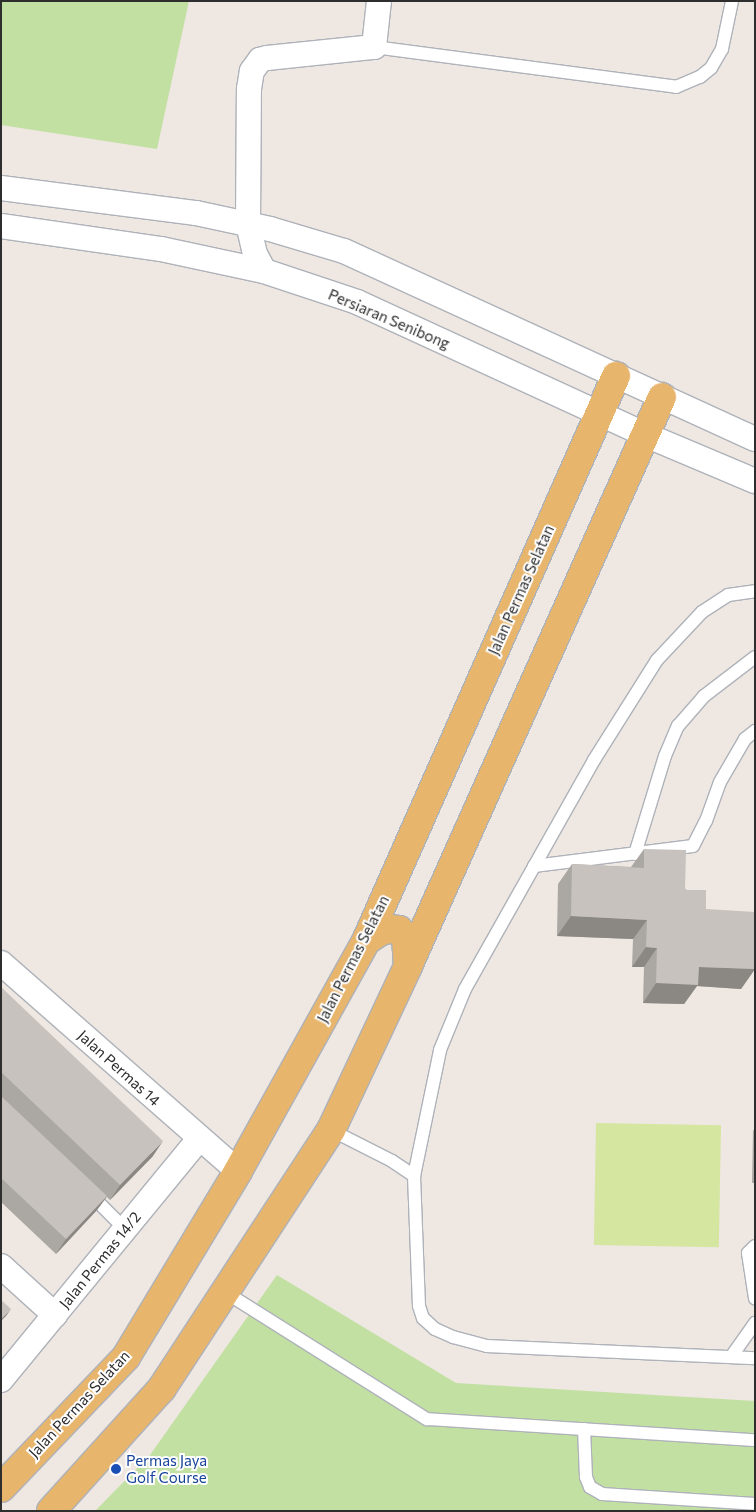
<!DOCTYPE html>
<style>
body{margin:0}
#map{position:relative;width:756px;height:1512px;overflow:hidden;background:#eee7e2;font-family:Commissioner,sans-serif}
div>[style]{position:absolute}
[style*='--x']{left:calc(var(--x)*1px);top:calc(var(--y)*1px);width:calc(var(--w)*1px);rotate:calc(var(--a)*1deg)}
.green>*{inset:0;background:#c3e0a3}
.pitch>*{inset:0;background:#d5e6a0;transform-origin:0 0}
.roads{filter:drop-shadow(1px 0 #aeb2b9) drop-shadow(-1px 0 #aeb2b9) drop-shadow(0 1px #aeb2b9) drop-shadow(0 -1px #aeb2b9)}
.lane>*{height:12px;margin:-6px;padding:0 6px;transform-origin:6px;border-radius:6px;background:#fff}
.street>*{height:24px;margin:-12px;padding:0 12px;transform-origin:12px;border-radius:12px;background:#fff}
.primary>*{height:28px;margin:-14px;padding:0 14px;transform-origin:14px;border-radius:14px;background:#e8b56d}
.wall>*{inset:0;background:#aba7a3}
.shaded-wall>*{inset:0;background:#8b8884}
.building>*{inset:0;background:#c7c2bd}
.dots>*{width:14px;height:14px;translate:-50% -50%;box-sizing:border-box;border:2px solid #fff;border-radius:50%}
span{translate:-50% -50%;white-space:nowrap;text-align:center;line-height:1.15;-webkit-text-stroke:4px #fff;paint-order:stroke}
.street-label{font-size:15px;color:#2e2e2e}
.transit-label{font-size:15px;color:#164399}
.left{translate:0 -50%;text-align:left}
.frame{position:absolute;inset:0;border:2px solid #2e2e2e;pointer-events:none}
</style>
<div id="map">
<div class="green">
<i style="clip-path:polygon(1px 1px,189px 1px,157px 149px,1px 125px)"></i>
<i style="clip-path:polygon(277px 1275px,456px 1383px,755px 1401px,755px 1511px,95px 1511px,150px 1455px)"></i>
</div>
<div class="pitch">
<i style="left:596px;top:1123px;width:125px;height:122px;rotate:1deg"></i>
</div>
<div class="roads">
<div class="lane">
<i style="--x:374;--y:47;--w:305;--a:7.5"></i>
<i style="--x:676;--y:87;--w:26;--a:-23"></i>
<i style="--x:700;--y:77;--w:14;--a:-39"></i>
<i style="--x:711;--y:68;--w:22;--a:-60"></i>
<i style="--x:722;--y:49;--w:49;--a:-78.2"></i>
<i style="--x:635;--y:854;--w:102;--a:-73"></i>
<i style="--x:665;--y:756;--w:33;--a:-67"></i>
<i style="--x:678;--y:726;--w:40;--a:-49"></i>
<i style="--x:704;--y:696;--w:64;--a:-37.4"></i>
<i style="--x:534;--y:866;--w:160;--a:-7.2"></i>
<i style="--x:693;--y:846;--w:28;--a:-63"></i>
<i style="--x:706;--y:821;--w:41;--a:-70.3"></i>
<i style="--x:720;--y:782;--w:50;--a:-59.8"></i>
<i style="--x:745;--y:739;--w:13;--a:-39"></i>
<i style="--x:331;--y:1130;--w:68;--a:26.9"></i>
<i style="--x:392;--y:1161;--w:27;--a:34"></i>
<i style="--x:414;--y:1176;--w:130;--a:87.8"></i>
<i style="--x:419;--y:1306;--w:13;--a:72"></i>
<i style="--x:423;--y:1318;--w:16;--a:43"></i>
<i style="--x:435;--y:1329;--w:20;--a:24"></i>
<i style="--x:453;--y:1337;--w:35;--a:15"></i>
<i style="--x:487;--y:1346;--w:268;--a:2.6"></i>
<i style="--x:414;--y:1176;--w:129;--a:-78.3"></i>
<i style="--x:440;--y:1050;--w:66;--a:-67.7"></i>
<i style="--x:465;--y:989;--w:263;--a:-60.6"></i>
<i style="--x:594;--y:760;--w:118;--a:-57.8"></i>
<i style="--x:657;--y:660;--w:66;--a:-46.8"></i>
<i style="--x:702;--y:612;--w:31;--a:-33"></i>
<i style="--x:728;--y:595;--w:27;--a:-8"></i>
<i style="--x:90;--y:1194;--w:49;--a:45"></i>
<i style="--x:755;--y:1246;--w:10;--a:135"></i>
<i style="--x:748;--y:1253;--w:46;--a:81.2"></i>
<i style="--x:225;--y:1292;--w:239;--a:32.2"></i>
<i style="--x:427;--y:1419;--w:329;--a:3.7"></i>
<i style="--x:731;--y:1357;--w:42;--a:-54.8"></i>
<i style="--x:584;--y:1429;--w:48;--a:87.6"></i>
<i style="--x:586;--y:1477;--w:11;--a:68"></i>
<i style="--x:590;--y:1487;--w:14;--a:30"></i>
<i style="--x:602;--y:1494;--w:153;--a:3.7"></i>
</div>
<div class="street">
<i style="--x:1;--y:188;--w:197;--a:7.3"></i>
<i style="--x:196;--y:213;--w:76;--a:12.2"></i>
<i style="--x:270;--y:229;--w:77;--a:16.6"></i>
<i style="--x:344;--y:251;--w:452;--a:24.6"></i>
<i style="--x:1;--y:226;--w:162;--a:8.2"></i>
<i style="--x:161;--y:249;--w:105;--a:12.1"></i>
<i style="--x:264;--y:271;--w:98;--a:18.4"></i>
<i style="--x:357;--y:302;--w:318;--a:24.7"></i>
<i style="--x:646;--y:435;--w:118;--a:22.9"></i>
<i style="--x:264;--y:271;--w:19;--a:-118"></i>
<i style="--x:255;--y:254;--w:32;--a:-103"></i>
<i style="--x:248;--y:223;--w:134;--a:-89.6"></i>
<i style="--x:249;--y:89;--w:18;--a:-81"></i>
<i style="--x:252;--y:71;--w:14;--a:-54"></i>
<i style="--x:260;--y:60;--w:7;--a:-16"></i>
<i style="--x:267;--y:58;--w:108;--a:-5.9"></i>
<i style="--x:374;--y:47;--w:46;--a:-83.8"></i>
<i style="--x:1;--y:963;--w:315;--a:41.3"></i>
<i style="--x:1;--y:1266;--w:73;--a:42.2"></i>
<i style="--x:1;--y:1380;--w:312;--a:-50.6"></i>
</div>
<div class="primary">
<i style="--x:366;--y:941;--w:18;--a:-34"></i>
<i style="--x:381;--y:931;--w:9;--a:-13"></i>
<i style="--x:390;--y:929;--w:9;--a:6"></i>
<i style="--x:399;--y:930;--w:11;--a:49"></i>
<i style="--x:406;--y:938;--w:28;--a:86"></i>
<i style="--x:1;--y:1488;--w:181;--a:-46.3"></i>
<i style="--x:126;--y:1357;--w:217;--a:-58.9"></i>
<i style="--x:238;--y:1171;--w:263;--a:-60.9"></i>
<i style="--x:366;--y:941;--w:618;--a:-66.13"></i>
<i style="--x:51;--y:1511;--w:166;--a:-47.9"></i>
<i style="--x:162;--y:1388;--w:308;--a:-56.8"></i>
<i style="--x:331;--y:1130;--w:181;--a:-64.8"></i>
<i style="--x:408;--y:966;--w:623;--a:-65.94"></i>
</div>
</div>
<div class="wall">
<i style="clip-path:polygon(644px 849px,706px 909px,755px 969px,741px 989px,697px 986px,684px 1004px,643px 1003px,644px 967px,632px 967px,633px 939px,557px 936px,558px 884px,572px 864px,631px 867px)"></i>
<i style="clip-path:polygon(1px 987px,153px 1156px,110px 1200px,107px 1197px,97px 1210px,56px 1254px,1px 1202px)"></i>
<i style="clip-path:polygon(755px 1128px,755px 1183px,752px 1183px,753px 1131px)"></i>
</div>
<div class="shaded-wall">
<i style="clip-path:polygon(571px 916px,647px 920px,633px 939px,557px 936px)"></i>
<i style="clip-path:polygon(646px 947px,657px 948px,644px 967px,632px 967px)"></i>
<i style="clip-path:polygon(699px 967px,755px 969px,741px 989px,697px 986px,684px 1004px,643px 1003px,656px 983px)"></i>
<i style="clip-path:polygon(163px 1141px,153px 1156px,110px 1200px,120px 1185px)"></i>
<i style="clip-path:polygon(107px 1196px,97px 1210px,56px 1254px,66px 1239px)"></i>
<i style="clip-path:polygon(11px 1309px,6px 1316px,1px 1321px,1px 1319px)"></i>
</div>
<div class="building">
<i style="clip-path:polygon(644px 849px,686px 850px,685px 890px,706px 890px,706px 909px,755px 912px,755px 969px,699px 967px,698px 985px,656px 983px,657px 948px,646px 947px,647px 920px,571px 916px,572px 864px,644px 868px)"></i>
<i style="clip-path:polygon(1px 987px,163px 1141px,120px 1185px,1px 1072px)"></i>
<i style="clip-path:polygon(1px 1096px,107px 1196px,66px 1239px,1px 1178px)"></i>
<i style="clip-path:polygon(1px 1300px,11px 1309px,1px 1319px)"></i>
</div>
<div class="dots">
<i style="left:116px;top:1469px;background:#1a4fb4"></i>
</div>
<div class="street-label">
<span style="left:389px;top:319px;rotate:23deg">Persiaran Senibong</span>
<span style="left:521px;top:590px;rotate:-66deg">Jalan Permas Selatan</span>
<span style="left:353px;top:959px;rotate:-63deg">Jalan Permas Selatan</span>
<span style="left:119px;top:1068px;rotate:42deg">Jalan Permas 14</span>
<span style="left:100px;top:1260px;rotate:-51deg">Jalan Permas 14/2</span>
<span style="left:79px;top:1404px;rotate:-47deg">Jalan Permas Selatan</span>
</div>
<div class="transit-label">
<span class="left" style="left:126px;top:1469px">Permas Jaya<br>Golf Course</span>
</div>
<div class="frame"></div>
</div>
